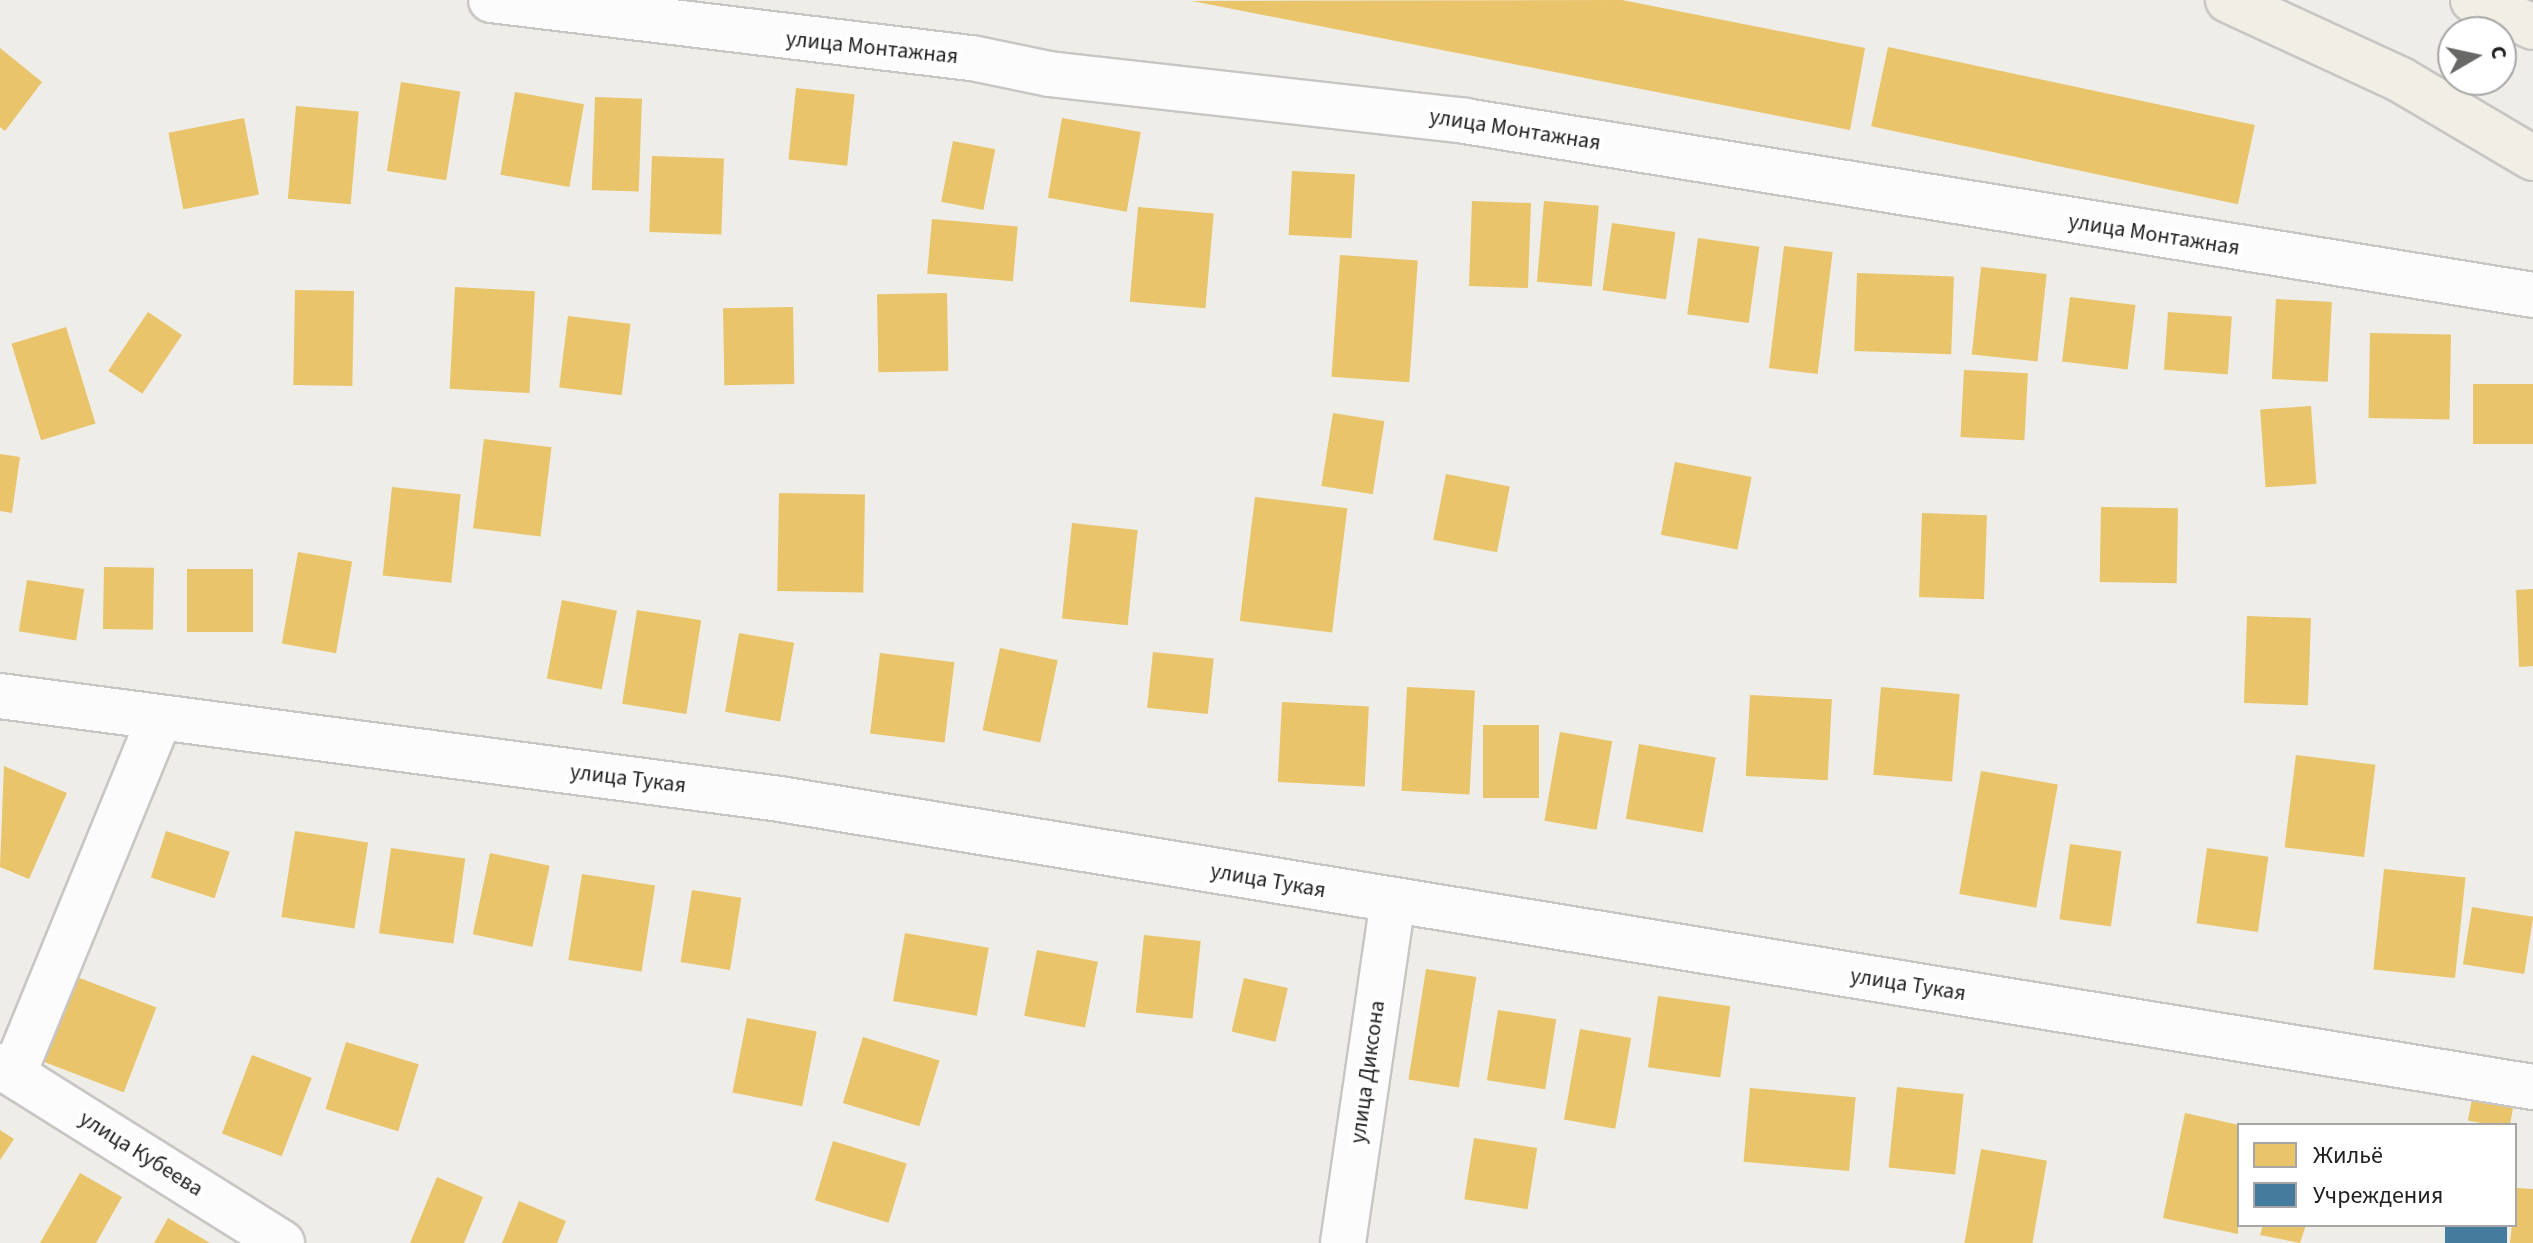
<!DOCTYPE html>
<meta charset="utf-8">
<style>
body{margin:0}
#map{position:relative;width:2533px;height:1243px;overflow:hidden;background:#eeede8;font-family:"Source Sans 3",sans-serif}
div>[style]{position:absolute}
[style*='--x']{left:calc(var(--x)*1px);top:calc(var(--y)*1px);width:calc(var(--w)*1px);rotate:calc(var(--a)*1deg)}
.homes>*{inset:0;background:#e9c46a;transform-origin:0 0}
.public>*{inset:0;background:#457b9d;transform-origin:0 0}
.roads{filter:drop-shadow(2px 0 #c7c6c4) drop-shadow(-2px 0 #c7c6c4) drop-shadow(0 2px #c7c6c4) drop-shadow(0 -2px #c7c6c4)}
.minor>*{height:44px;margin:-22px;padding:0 22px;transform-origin:22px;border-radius:22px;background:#fcfcfc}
.primary>*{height:44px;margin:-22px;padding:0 22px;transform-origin:22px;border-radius:22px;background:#f1efe5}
span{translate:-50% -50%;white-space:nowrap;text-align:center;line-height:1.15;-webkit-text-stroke:8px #fff;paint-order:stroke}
.street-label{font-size:22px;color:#202020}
.legend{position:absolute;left:2237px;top:1123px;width:280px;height:104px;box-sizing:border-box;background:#fff;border:2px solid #a6a6a6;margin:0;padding:10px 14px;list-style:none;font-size:24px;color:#202020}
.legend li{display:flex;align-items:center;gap:16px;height:40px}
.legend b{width:40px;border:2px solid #a6a6a6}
.north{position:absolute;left:2437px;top:16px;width:80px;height:80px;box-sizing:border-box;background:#fff;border:2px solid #a6a6a6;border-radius:50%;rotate:81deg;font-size:22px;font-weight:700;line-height:32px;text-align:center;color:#202020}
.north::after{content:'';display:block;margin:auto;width:28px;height:36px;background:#686866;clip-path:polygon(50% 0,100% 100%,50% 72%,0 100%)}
</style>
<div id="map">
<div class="homes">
<i style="clip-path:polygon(1622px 0,1865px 48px,1850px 130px,1192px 1px)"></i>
<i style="left:1888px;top:47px;width:375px;height:81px;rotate:12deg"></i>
<i style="clip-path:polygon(0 48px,42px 82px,5px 131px,0 127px)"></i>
<i style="left:401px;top:82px;width:60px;height:90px;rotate:9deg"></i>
<i style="left:796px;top:88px;width:59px;height:72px;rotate:6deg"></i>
<i style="left:515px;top:92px;width:70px;height:84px;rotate:10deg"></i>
<i style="left:595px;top:97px;width:47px;height:93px;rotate:2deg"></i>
<i style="left:296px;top:106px;width:63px;height:93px;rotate:5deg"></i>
<i style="left:244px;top:118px;width:78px;height:77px;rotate:79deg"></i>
<i style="left:1062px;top:118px;width:80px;height:81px;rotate:10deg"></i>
<i style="left:953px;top:141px;width:43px;height:62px;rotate:11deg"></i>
<i style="left:652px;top:156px;width:72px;height:76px;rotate:2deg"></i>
<i style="left:1292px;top:171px;width:63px;height:64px;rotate:3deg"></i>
<i style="left:1472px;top:201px;width:59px;height:85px;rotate:2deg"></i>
<i style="left:1544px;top:201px;width:55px;height:81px;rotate:5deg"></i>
<i style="left:1138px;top:207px;width:76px;height:95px;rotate:5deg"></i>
<i style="left:932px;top:219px;width:86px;height:55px;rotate:5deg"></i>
<i style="left:1612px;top:223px;width:64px;height:68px;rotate:8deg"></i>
<i style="left:1698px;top:238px;width:62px;height:77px;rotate:8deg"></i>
<i style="left:1784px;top:246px;width:49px;height:123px;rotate:7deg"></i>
<i style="left:1340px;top:255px;width:78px;height:122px;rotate:4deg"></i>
<i style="left:1981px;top:267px;width:66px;height:88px;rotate:6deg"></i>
<i style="left:1857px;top:273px;width:97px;height:78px;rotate:2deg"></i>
<i style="left:455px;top:287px;width:80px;height:102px;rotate:3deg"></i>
<i style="left:295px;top:290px;width:59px;height:95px;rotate:1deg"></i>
<i style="left:947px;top:293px;width:78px;height:70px;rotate:89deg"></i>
<i style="left:2070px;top:297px;width:66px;height:65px;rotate:7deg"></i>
<i style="left:2276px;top:299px;width:56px;height:80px;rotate:3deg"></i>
<i style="left:793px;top:307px;width:77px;height:70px;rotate:89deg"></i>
<i style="left:148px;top:312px;width:41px;height:71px;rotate:34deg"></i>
<i style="left:2168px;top:312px;width:64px;height:58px;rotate:4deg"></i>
<i style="left:568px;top:316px;width:63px;height:72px;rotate:7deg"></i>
<i style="left:66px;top:327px;width:101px;height:57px;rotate:73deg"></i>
<i style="left:2370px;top:333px;width:81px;height:85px;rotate:1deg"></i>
<i style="left:1964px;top:370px;width:64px;height:67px;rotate:3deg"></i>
<i style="left:2533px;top:384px;width:60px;height:60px;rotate:90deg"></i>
<i style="left:2311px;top:406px;width:78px;height:51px;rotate:86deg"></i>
<i style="left:1333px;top:413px;width:52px;height:74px;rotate:9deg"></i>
<i style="left:484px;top:439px;width:68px;height:90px;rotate:7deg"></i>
<i style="clip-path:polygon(0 454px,20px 457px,12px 513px,0 511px)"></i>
<i style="left:1675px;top:462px;width:78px;height:74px;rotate:11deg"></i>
<i style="left:1446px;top:474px;width:65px;height:67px;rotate:11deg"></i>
<i style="left:392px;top:487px;width:69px;height:89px;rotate:6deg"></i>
<i style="left:779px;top:493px;width:86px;height:98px;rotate:1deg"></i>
<i style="left:1255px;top:497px;width:93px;height:125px;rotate:7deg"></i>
<i style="left:2101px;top:507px;width:77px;height:75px;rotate:1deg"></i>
<i style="left:1922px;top:513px;width:65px;height:84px;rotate:2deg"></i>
<i style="left:1072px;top:523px;width:66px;height:96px;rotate:6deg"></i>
<i style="left:298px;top:552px;width:55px;height:93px;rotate:10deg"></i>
<i style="left:104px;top:567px;width:50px;height:62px;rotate:1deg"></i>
<i style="left:187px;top:569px;width:66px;height:63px"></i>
<i style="left:27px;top:580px;width:58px;height:52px;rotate:9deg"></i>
<i style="clip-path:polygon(2533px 589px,2533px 666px,2519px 667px,2516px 590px)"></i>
<i style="left:562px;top:600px;width:56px;height:80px;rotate:11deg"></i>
<i style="left:637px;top:610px;width:65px;height:95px;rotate:9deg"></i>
<i style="left:2247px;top:616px;width:64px;height:87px;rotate:2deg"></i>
<i style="left:739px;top:633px;width:56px;height:80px;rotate:10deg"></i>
<i style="left:1000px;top:648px;width:59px;height:84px;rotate:12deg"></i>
<i style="left:1153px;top:652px;width:61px;height:56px;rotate:6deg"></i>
<i style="left:880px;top:653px;width:75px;height:81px;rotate:7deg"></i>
<i style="left:1407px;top:687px;width:68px;height:104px;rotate:3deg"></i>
<i style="left:1881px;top:687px;width:79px;height:88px;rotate:5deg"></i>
<i style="left:1750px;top:695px;width:82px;height:81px;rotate:3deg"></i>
<i style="left:1282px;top:702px;width:87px;height:80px;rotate:3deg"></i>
<i style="left:1483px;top:725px;width:56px;height:73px"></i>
<i style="left:1560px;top:732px;width:53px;height:90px;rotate:10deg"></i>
<i style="left:1639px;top:744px;width:78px;height:76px;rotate:10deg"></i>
<i style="left:2296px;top:755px;width:80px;height:93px;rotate:7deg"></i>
<i style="clip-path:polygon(4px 766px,67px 793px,29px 879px,0 867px)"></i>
<i style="left:1981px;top:771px;width:78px;height:125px;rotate:10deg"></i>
<i style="left:166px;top:831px;width:67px;height:49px;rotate:18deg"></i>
<i style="left:295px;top:831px;width:74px;height:87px;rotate:9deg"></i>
<i style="left:2070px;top:844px;width:52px;height:76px;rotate:8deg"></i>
<i style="left:391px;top:848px;width:75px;height:86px;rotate:8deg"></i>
<i style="left:2207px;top:848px;width:62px;height:76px;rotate:8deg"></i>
<i style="left:490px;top:853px;width:61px;height:83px;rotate:12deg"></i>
<i style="left:2384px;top:869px;width:82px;height:101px;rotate:6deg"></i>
<i style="left:582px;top:874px;width:74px;height:87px;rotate:9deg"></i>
<i style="left:692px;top:890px;width:50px;height:73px;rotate:9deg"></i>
<i style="left:2472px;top:907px;width:62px;height:58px;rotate:9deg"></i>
<i style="left:905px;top:933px;width:85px;height:69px;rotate:10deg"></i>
<i style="left:1144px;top:935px;width:57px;height:78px;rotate:6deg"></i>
<i style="left:1037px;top:950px;width:62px;height:67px;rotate:11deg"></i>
<i style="left:1426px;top:969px;width:51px;height:112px;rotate:9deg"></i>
<i style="left:77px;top:977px;width:85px;height:91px;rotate:21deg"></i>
<i style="left:1244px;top:978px;width:45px;height:55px;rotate:13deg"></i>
<i style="left:1658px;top:996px;width:73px;height:72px;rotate:8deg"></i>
<i style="left:1498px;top:1010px;width:59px;height:71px;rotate:9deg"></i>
<i style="left:747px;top:1018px;width:71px;height:76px;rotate:11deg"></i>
<i style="left:1580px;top:1029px;width:52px;height:92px;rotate:10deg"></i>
<i style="left:863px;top:1037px;width:80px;height:69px;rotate:17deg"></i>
<i style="left:346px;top:1042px;width:76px;height:70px;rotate:17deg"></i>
<i style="left:252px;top:1055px;width:64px;height:84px;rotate:21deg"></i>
<i style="left:1897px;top:1087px;width:67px;height:81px;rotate:6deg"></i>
<i style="left:1750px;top:1088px;width:106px;height:74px;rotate:5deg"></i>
<i style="left:2474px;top:1089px;width:42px;height:32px;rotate:11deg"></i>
<i style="clip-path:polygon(2185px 1113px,2239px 1125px,2238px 1234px,2163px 1218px)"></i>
<i style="clip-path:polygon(0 1130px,14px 1139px,0 1160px)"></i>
<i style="left:1474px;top:1138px;width:64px;height:62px;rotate:9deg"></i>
<i style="left:833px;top:1141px;width:77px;height:62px;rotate:17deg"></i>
<i style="left:1981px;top:1149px;width:67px;height:96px;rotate:10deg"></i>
<i style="clip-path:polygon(80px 1173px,122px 1197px,96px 1243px,40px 1243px)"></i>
<i style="clip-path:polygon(437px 1177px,483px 1197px,464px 1243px,410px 1243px)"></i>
<i style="clip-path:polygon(2516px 1188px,2533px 1189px,2533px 1243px,2510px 1243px)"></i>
<i style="clip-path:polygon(519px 1201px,566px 1221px,557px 1243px,502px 1243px)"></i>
<i style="clip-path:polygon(168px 1218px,210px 1243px,154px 1243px)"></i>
<i style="clip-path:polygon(2263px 1225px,2306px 1225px,2300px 1243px,2260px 1235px)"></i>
</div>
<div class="public">
<i style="left:2445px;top:1225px;width:62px;height:18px"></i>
</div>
<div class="roads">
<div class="minor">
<i style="--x:491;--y:0;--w:484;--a:6.9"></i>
<i style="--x:972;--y:58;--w:79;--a:11.7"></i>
<i style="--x:1049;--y:74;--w:419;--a:6.4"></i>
<i style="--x:1465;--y:121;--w:1082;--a:9.25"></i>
<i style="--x:0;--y:696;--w:787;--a:7.52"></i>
<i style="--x:780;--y:799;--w:1777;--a:9.33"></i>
<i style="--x:0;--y:1066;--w:333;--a:32.1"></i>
<i style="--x:14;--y:1073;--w:383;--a:-67.7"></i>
<i style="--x:1343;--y:1243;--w:346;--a:-81.7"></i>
</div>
<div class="primary">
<i style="--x:2228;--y:0;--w:191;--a:24.8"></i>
<i style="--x:2401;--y:80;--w:153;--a:30.6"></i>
<i style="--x:2473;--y:0;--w:66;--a:24.2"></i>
</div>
</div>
<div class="street-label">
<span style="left:872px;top:48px;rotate:6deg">улица Монтажная</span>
<span style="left:1515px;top:130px;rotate:9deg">улица Монтажная</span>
<span style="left:2154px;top:235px;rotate:9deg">улица Монтажная</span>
<span style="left:628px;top:779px;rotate:7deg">улица Тукая</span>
<span style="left:1268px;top:881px;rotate:10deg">улица Тукая</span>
<span style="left:1908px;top:985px;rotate:9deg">улица Тукая</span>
<span style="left:1368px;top:1072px;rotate:-82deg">улица Диксона</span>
<span style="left:141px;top:1154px;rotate:32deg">улица Кубеева</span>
</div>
<ul class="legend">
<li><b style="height:22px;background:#e9c46a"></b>Жильё</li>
<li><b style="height:22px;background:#457b9d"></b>Учреждения</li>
</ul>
<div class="north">С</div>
</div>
